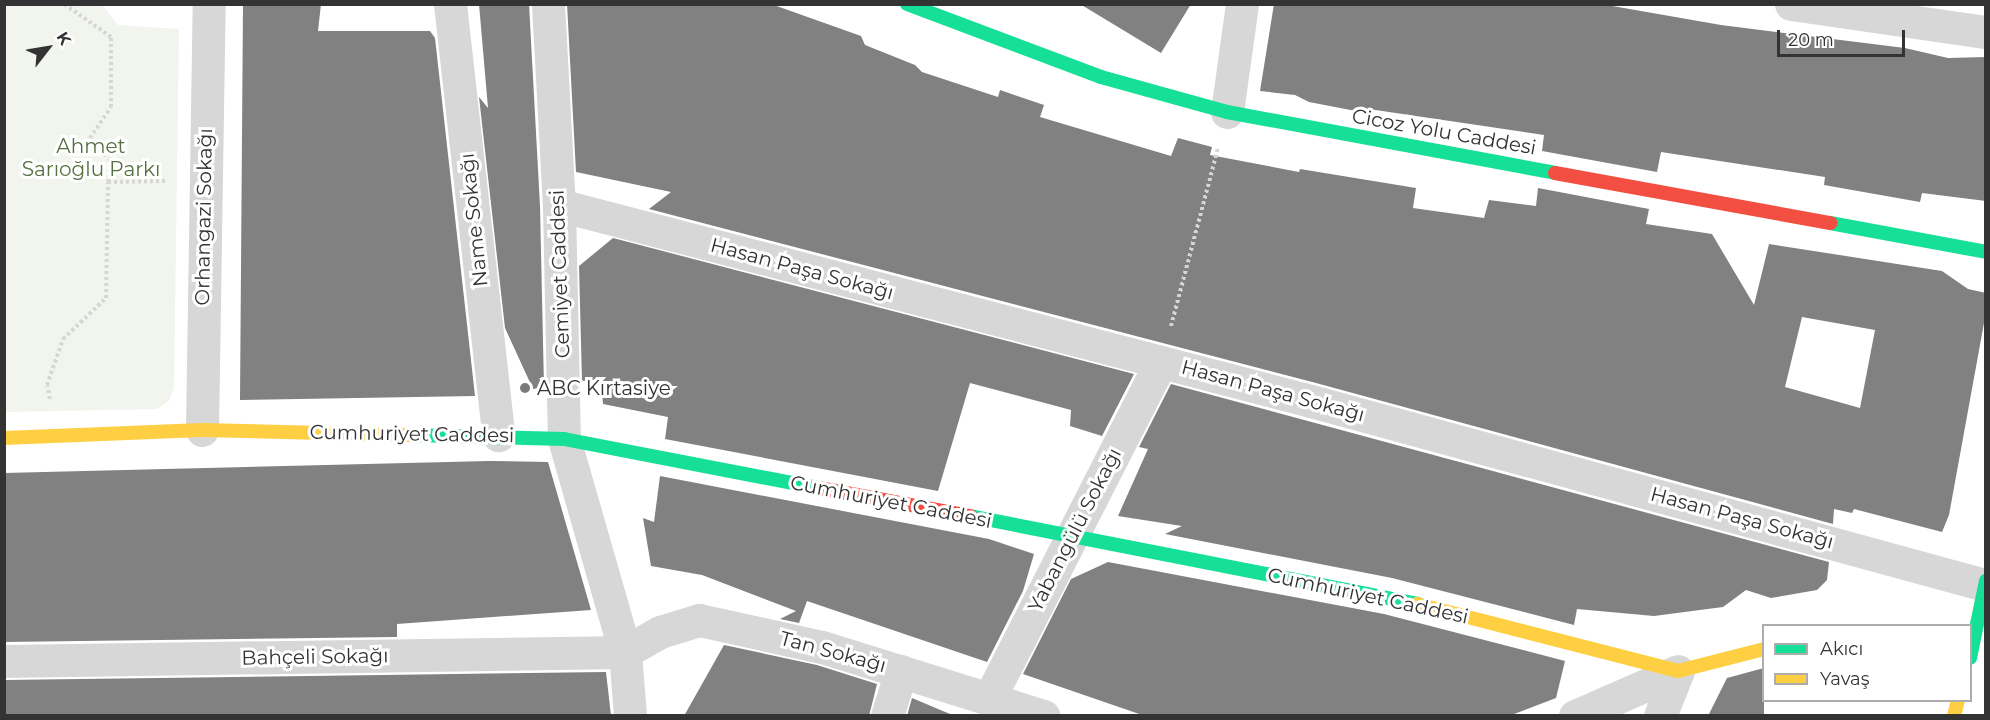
<!DOCTYPE html>
<meta charset="utf-8">
<style>
body{margin:0}
#map{position:relative;width:1990px;height:720px;overflow:hidden;background:#fff;font-family:Montserrat,sans-serif}
div>[style]{position:absolute}
[style*='--x']{left:calc(var(--x)*1px);top:calc(var(--y)*1px);width:calc(var(--w)*1px);rotate:calc(var(--a)*1deg)}
.green>*{inset:0;background:#f1f5ed}
.building>*{inset:0;background:#818181}
.path>*{height:4px;margin-top:-2px;transform-origin:0;background:repeating-linear-gradient(90deg,#d6d6d6 0 3px,transparent 0 6px)}
.street>*{height:33px;margin:-16.5px;padding:0 16.5px;transform-origin:16.5px;border-radius:16.5px;background:#d7d7d7}
.fast>*{height:14px;margin:-7px;padding:0 7px;transform-origin:7px;border-radius:7px;background:#16e098}
.slow>*{height:14px;margin:-7px;padding:0 7px;transform-origin:7px;border-radius:7px;background:#ffcf43}
.jam>*{height:14px;margin:-7px;padding:0 7px;transform-origin:7px;border-radius:7px;background:#f24e42}
.dots>*{width:16px;height:16px;translate:-50% -50%;box-sizing:border-box;border:3px solid #fff;border-radius:50%}
span{translate:-50% -50%;white-space:nowrap;text-align:center;line-height:1.15;-webkit-text-stroke:6px #fff;paint-order:stroke}
.street-label{font-size:20px;color:#333}
.park-label{font-size:20px;color:#56703f}
.poi-label{font-size:20px;color:#333}
.left{translate:0 -50%;text-align:left}
.frame{position:absolute;inset:0;border:6px solid #333;pointer-events:none}
.legend{position:absolute;left:1762px;top:624px;width:210px;height:78px;box-sizing:border-box;background:#fff;border:2px solid #adadad;margin:0;padding:8px 10px;list-style:none;font-size:18px;color:#333}
.legend li{display:flex;align-items:center;gap:12px;height:30px}
.legend b{width:30px;border:2px solid #adadad}
.north{position:absolute;left:18px;top:18px;width:60px;height:60px;-webkit-text-stroke:4px #fff;paint-order:stroke;rotate:59deg;font-size:16px;font-weight:700;line-height:24px;text-align:center;color:#333}
.north::after{content:'';display:block;margin:auto;width:21px;height:27px;background:#333;clip-path:polygon(50% 0,100% 100%,50% 72%,0 100%)}
.scale{position:absolute;left:1777px;top:30px;width:128px;height:27px;box-sizing:border-box;border:3px solid #333;border-top:0;padding-left:8px;font-size:18px;line-height:21px;white-space:nowrap;color:#333;-webkit-text-stroke:4px #fff;paint-order:stroke}
</style>
<div id="map">
<div class="green">
<i style="clip-path:polygon(4px 5px,102px 5px,118px 25px,179px 29px,174px 388px,169px 401px,157px 409px,5px 412px)"></i>
</div>
<div class="building">
<i style="clip-path:polygon(243px 4px,321px 4px,318px 31px,430px 31px,435px 38px,475px 396px,240px 400px)"></i>
<i style="clip-path:polygon(479px 4px,529px 4px,540px 206px,544px 387px,533px 389px,505px 328px,479px 97px,488px 108px)"></i>
<i style="clip-path:polygon(evenodd,567px 4px,771px 4px,861px 36px,865px 45px,915px 65px,922px 72px,998px 97px,1000px 90px,1044px 105px,1040px 117px,1171px 156px,1178px 138px,1212px 147px,1210px 155px,1299px 172px,1300px 169px,1416px 188px,1413px 208px,1484px 218px,1489px 200px,1536px 206px,1538px 188px,1649px 209px,1646px 224px,1712px 234px,1754px 305px,1769px 244px,1942px 271px,1968px 289px,1986px 293px,1986px 312px,1949px 515px,1942px 532px,1854px 509px,1852px 513px,1834px 509px,1833px 524px,1316px 383px,649px 209px,671px 192px,576px 172px,567px 4px,1802px 317px,1875px 330px,1860px 408px,1785px 387px,1802px 317px)"></i>
<i style="clip-path:polygon(1080px 4px,1191px 4px,1161px 53px)"></i>
<i style="clip-path:polygon(1274px 4px,1601px 4px,1721px 25px,1905px 48px,1948px 58px,1986px 57px,1986px 201px,1922px 193px,1920px 202px,1824px 185px,1825px 177px,1661px 152px,1657px 172px,1542px 151px,1544px 135px,1362px 108px,1361px 112px,1309px 102px,1295px 95px,1260px 91px)"></i>
<i style="clip-path:polygon(613px 238px,1134px 374px,1102px 436px,1070px 426px,1071px 410px,970px 383px,938px 491px,665px 439px,668px 417px,603px 404px,601px 379px,582px 381px,579px 266px)"></i>
<i style="clip-path:polygon(1171px 384px,1829px 562px,1827px 580px,1817px 590px,1771px 598px,1746px 590px,1723px 607px,1654px 616px,1577px 609px,1574px 625px,1392px 578px,1165px 534px,1182px 526px,1118px 516px,1148px 449px,1139px 447px)"></i>
<i style="clip-path:polygon(489px 461px,548px 462px,591px 610px,397px 624px,397px 637px,4px 642px,4px 473px)"></i>
<i style="clip-path:polygon(660px 476px,989px 539px,1034px 554px,1023px 591px,987px 662px,807px 601px,799px 623px,780px 619px,796px 611px,702px 575px,651px 566px,643px 518px,654px 522px)"></i>
<i style="clip-path:polygon(1108px 562px,1384px 614px,1565px 661px,1556px 698px,1509px 716px,1145px 716px,1023px 674px,1071px 579px)"></i>
<i style="clip-path:polygon(724px 645px,817px 665px,877px 684px,869px 716px,684px 716px)"></i>
<i style="clip-path:polygon(1764px 668px,1764px 716px,1708px 716px,1727px 678px)"></i>
<i style="clip-path:polygon(606px 672px,611px 716px,4px 716px,4px 680px)"></i>
<i style="clip-path:polygon(912px 698px,950px 714px,950px 716px,907px 716px)"></i>
</div>
<div class="path">
<i style="--x:108;--y:182;--w:59;--a:-1"></i>
<i style="--x:1171;--y:326;--w:184;--a:-75.2"></i>
<i style="--x:50;--y:399;--w:14;--a:-102"></i>
<i style="--x:47;--y:385;--w:49;--a:-70.8"></i>
<i style="--x:63;--y:339;--w:59;--a:-43.6"></i>
<i style="--x:106;--y:298;--w:116;--a:-89"></i>
<i style="--x:108;--y:182;--w:18;--a:-71"></i>
<i style="--x:114;--y:165;--w:36;--a:-132"></i>
<i style="--x:90;--y:138;--w:37;--a:-56"></i>
<i style="--x:111;--y:107;--w:70;--a:-90"></i>
<i style="--x:111;--y:37;--w:57;--a:-144.9"></i>
</div>
<div class="street">
<i style="--x:450;--y:4;--w:434;--a:83.6"></i>
<i style="--x:548;--y:4;--w:201;--a:86.9"></i>
<i style="--x:559;--y:205;--w:234;--a:88.8"></i>
<i style="--x:564;--y:439;--w:222;--a:74"></i>
<i style="--x:625;--y:652;--w:64;--a:85.5"></i>
<i style="--x:1791;--y:4;--w:197;--a:8.2"></i>
<i style="--x:1227;--y:112;--w:109;--a:-82.1"></i>
<i style="--x:559;--y:205;--w:777;--a:14.61"></i>
<i style="--x:1311;--y:401;--w:699;--a:15.27"></i>
<i style="--x:202;--y:430;--w:426;--a:-89.1"></i>
<i style="--x:4;--y:661;--w:621;--a:-0.83"></i>
<i style="--x:625;--y:652;--w:40;--a:-29.7"></i>
<i style="--x:660;--y:632;--w:41;--a:-17.1"></i>
<i style="--x:699;--y:620;--w:126;--a:12.4"></i>
<i style="--x:822;--y:647;--w:232;--a:17.3"></i>
<i style="--x:989;--y:699;--w:378;--a:-63"></i>
<i style="--x:887;--y:716;--w:47;--a:-72.7"></i>
<i style="--x:1575;--y:716;--w:112;--a:-23.6"></i>
<i style="--x:1660;--y:716;--w:48;--a:-68.2"></i>
</div>
<div class="fast">
<i style="--x:907;--y:4;--w:207;--a:20.6"></i>
<i style="--x:1101;--y:77;--w:131;--a:15.5"></i>
<i style="--x:1227;--y:112;--w:334;--a:10.5"></i>
<i style="--x:1830;--y:223;--w:159;--a:10.5"></i>
<i style="--x:412;--y:435;--w:152;--a:1.5"></i>
<i style="--x:564;--y:439;--w:260;--a:10.9"></i>
<i style="--x:970;--y:516;--w:456;--a:11.1"></i>
<i style="--x:1970;--y:658;--w:79;--a:-78.3"></i>
</div>
<div class="slow">
<i style="--x:4;--y:438;--w:198;--a:-2.3"></i>
<i style="--x:202;--y:430;--w:210;--a:1.4"></i>
<i style="--x:1417;--y:604;--w:269;--a:14.4"></i>
<i style="--x:1678;--y:671;--w:89;--a:-14.3"></i>
<i style="--x:1954;--y:716;--w:16;--a:-76"></i>
</div>
<div class="jam">
<i style="--x:1555;--y:173;--w:280;--a:10.3"></i>
<i style="--x:819;--y:488;--w:154;--a:10.5"></i>
</div>
<div class="dots">
<i style="left:525px;top:388px;background:#7a7a7a"></i>
</div>
<div class="street-label">
<span style="left:1444px;top:132px;rotate:10deg">Cicoz Yolu Caddesi</span>
<span style="left:204px;top:217px;rotate:-89deg">Orhangazi Sokağı</span>
<span style="left:474px;top:220px;rotate:-96deg">Name Sokağı</span>
<span style="left:802px;top:269px;rotate:15deg">Hasan Paşa Sokağı</span>
<span style="left:560px;top:274px;rotate:-92deg">Cemiyet Caddesi</span>
<span style="left:1273px;top:391px;rotate:15deg">Hasan Paşa Sokağı</span>
<span style="left:412px;top:434px;rotate:1deg">Cumhuriyet Caddesi</span>
<span style="left:891px;top:502px;rotate:11deg">Cumhuriyet Caddesi</span>
<span style="left:1742px;top:518px;rotate:15deg">Hasan Paşa Sokağı</span>
<span style="left:1075px;top:530px;rotate:-63deg">Yabangülü Sokağı</span>
<span style="left:1368px;top:596px;rotate:12deg">Cumhuriyet Caddesi</span>
<span style="left:833px;top:652px;rotate:15deg">Tan Sokağı</span>
<span style="left:315px;top:657px;rotate:-1deg">Bahçeli Sokağı</span>
</div>
<div class="park-label">
<span style="left:91px;top:158px">Ahmet<br>Sarıoğlu Parkı</span>
</div>
<div class="poi-label">
<span class="left" style="left:537px;top:388px">ABC Kırtasiye</span>
</div>
<div class="frame"></div>
<ul class="legend">
<li><b style="height:8px;background:#16e098"></b>Akıcı</li>
<li><b style="height:8px;background:#ffcf43"></b>Yavaş</li>
</ul>
<div class="north">K</div>
<div class="scale">20 m</div>
</div>
